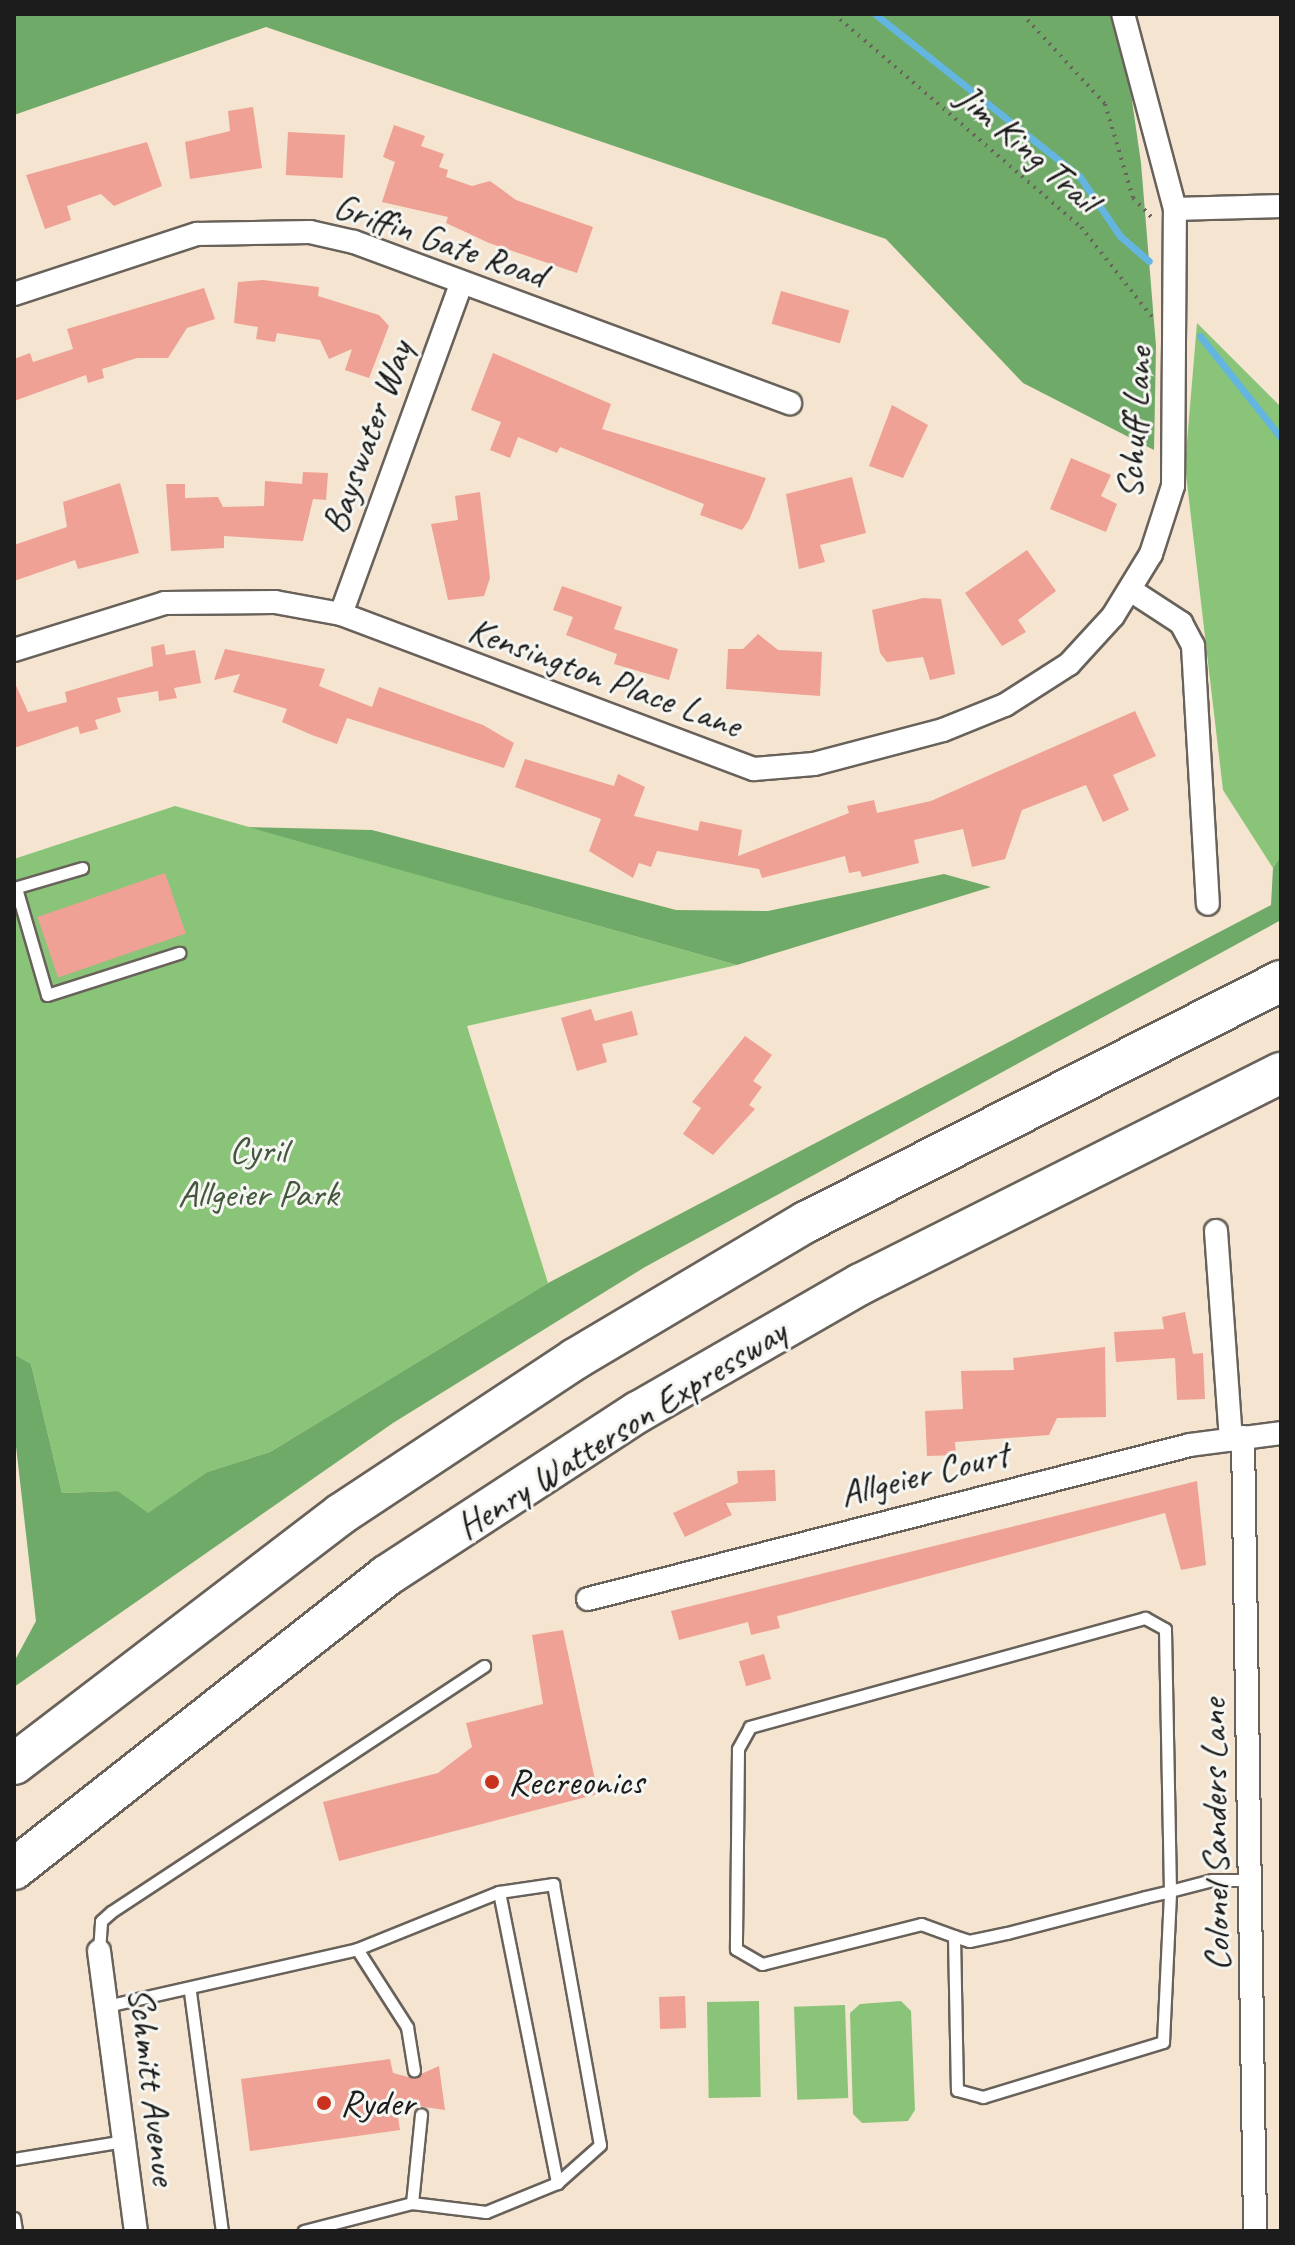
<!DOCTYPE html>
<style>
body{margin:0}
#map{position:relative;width:1295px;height:2245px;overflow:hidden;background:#f5e4cf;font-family:Caveat,sans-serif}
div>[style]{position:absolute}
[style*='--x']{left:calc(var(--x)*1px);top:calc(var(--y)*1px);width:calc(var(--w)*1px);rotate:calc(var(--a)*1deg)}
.green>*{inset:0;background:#8ac478;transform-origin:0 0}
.forest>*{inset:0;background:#6faa68}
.stream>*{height:7px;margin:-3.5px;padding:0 3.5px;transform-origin:3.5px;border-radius:3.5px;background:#64b5df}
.building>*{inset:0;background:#efa195;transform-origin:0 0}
.path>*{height:4px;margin-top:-2px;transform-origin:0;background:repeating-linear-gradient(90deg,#68625b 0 2px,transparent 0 8px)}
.roads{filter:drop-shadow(2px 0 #68625b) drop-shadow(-2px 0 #68625b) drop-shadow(0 2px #68625b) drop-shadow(0 -2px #68625b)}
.lane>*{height:11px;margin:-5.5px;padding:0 5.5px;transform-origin:5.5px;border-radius:5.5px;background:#fff}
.street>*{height:22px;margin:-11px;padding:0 11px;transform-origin:11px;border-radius:11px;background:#fff}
.highway>*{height:40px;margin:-20px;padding:0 20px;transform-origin:20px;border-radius:20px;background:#fff}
.dots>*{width:22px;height:22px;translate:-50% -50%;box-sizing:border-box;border:4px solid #f6f6f2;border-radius:50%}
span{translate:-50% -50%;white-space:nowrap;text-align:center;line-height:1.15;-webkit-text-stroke:6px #f6f6f2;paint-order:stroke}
.street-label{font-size:38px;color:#1c1c1c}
.park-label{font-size:38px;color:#42573c}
.poi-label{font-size:38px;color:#1c1c1c}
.left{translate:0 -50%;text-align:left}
.frame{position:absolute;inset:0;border:16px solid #1c1c1c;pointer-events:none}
</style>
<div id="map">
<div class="green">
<i style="clip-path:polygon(1197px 323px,1281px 407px,1281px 856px,1273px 868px,1223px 790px,1185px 466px)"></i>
<i style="clip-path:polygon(175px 806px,737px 965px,467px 1026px,548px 1283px,270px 1452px,207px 1472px,147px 1514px,118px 1491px,62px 1493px,31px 1364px,14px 1354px,14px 859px)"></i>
<i style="left:759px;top:2001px;width:96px;height:52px;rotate:89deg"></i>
<i style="clip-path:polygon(901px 2001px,911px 2011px,915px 2110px,908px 2121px,862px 2123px,853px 2114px,850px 2013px,860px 2004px)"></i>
<i style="left:845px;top:2005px;width:93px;height:51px;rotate:88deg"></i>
</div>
<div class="forest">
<i style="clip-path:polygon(14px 14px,1109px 14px,1123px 38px,1141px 163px,1156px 346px,1154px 450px,1023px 383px,886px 239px,266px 27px,14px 115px)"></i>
<i style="clip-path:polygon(248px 827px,372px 830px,676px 910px,768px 911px,944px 874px,991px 887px,737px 965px)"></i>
<i style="clip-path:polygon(1281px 856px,1281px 920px,645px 1267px,393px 1423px,14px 1687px,14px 1662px,36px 1621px,14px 1429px,14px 1354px,31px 1364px,62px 1493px,118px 1491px,148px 1513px,207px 1472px,270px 1452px,548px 1283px,1271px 905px,1273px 868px)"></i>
</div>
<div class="stream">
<i style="--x:875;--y:14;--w:262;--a:38.5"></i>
<i style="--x:1080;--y:177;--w:71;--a:55.9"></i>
<i style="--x:1120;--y:236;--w:38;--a:41"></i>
<i style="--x:1200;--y:336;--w:130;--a:51.5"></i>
</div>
<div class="building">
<i style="clip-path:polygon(253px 107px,262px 168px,190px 179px,185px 142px,230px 131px,228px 111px)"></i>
<i style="clip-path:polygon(394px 125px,425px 136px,421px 146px,444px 154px,439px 167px,448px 170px,446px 177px,472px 186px,490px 181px,516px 200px,593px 227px,577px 273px,489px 243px,446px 223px,448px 217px,382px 202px,395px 162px,383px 157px)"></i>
<i style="left:288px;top:132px;width:57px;height:43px;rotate:3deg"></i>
<i style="clip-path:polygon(147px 142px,162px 186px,114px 206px,101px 194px,67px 206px,71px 220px,45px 229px,26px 175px)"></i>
<i style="clip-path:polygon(263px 280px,319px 287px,318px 296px,379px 315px,389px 326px,369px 378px,345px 370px,352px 349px,329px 359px,320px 340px,277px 333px,275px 342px,256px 339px,258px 327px,234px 323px,238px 282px)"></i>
<i style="clip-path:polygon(204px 288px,215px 319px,187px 328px,168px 358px,137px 358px,102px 369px,104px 378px,88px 383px,86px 375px,14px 401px,14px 359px,30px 353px,33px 362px,73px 349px,67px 329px)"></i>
<i style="left:781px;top:291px;width:71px;height:34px;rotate:16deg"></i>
<i style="clip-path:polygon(493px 353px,611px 404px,602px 429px,766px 478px,749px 520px,742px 530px,700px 515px,704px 504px,560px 447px,557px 453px,518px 437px,510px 458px,490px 450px,501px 422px,471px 410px)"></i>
<i style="clip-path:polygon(892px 405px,928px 425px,903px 478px,869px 466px)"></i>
<i style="clip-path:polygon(1071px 458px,1111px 475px,1101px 496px,1117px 504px,1106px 532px,1050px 509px)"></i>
<i style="clip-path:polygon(303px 472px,328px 473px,326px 500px,313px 499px,303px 541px,224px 536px,224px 548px,171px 551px,166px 484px,185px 484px,185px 498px,218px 497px,223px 507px,264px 506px,265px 481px,302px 484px)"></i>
<i style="clip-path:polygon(852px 477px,866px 533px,820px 545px,825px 562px,799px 569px,786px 494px)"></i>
<i style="clip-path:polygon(120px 483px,139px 553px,78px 569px,75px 560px,14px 581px,14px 545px,67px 527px,63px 502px)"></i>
<i style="clip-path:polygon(480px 492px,490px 578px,484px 596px,448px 600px,431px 524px,458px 520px,455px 496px)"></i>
<i style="clip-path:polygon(1027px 550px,1056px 591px,1018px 620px,1026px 632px,1002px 646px,965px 593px)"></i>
<i style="clip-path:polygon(562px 586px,622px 607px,614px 629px,678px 649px,669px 680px,614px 664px,617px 654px,566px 635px,573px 617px,553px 610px)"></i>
<i style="clip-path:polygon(923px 598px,941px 599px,955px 674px,930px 680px,923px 657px,887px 662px,880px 653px,872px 610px)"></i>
<i style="clip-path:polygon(758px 634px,778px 650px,822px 652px,820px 696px,726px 689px,728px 649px,743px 649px)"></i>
<i style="clip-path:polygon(164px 644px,166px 655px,195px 650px,201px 683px,174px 688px,177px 698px,159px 701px,158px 691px,117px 698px,121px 712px,95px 720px,98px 729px,80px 734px,78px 726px,14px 748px,14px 681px,28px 712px,67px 702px,65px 692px,153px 666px,151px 647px)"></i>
<i style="clip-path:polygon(225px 649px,325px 669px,319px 686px,372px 707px,379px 687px,483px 725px,514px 743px,504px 768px,347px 718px,337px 744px,312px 735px,282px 722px,287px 709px,233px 692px,240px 674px,214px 680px)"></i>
<i style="clip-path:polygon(1135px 711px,1156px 756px,1113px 775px,1129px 810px,1103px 822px,1086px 785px,1022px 810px,1005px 859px,972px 867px,963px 829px,914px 840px,919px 863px,862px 877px,860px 871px,849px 873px,845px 856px,762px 878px,759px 869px,657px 851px,651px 867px,639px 863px,633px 878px,589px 851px,601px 819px,515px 787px,525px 759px,614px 786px,618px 774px,645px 787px,634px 816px,698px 831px,700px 821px,742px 830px,738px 856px,849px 813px,847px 806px,874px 800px,877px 813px,931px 801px)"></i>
<i style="left:165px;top:873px;width:64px;height:135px;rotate:71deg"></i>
<i style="clip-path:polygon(591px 1009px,595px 1021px,632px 1011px,638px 1035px,602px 1044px,607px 1062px,577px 1071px,561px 1018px)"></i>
<i style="clip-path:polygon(745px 1036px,772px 1055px,753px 1081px,762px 1087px,749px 1105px,755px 1109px,713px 1155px,683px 1134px,701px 1108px,692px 1102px)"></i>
<i style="clip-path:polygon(1185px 1312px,1193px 1354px,1203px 1353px,1205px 1399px,1177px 1400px,1175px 1358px,1116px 1362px,1114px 1332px,1164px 1329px,1162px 1317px)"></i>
<i style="clip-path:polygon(1105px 1347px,1106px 1417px,1057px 1418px,1049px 1435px,955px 1442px,956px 1455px,927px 1456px,925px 1411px,963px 1409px,961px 1371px,1014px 1370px,1013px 1358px)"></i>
<i style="clip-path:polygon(775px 1470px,776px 1501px,726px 1503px,732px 1515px,685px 1537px,673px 1513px,738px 1483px,737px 1471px)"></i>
<i style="clip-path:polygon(1197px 1481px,1206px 1565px,1181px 1570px,1165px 1513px,786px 1614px,777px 1616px,780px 1628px,751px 1635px,748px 1622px,679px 1640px,671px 1611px)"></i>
<i style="clip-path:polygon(563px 1630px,598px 1794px,339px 1861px,323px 1802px,438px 1773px,472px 1747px,466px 1723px,543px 1704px,532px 1635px)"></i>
<i style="left:764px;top:1654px;width:26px;height:26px;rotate:74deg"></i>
<i style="left:685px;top:1996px;width:32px;height:26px;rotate:88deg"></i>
<i style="clip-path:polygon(390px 2059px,393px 2073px,412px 2078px,439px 2066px,445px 2110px,418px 2106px,398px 2117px,400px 2130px,250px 2151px,241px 2079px)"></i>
</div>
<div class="path">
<i style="--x:834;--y:14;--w:326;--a:40.8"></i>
<i style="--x:1081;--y:227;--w:115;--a:51.7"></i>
<i style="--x:1022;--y:14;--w:122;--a:47.3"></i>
<i style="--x:1105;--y:104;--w:98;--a:73.4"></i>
<i style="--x:1133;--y:198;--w:30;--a:46"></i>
</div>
<div class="roads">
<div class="lane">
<i style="--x:14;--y:888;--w:71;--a:-16.4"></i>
<i style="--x:16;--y:888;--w:111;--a:73.8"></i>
<i style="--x:47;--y:995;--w:139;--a:-17.7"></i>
<i style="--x:499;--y:1892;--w:297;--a:78.7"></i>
<i style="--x:954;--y:1936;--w:154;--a:88.9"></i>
<i style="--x:957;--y:2090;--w:27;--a:15"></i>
<i style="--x:983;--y:2097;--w:188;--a:-17"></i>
<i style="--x:1163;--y:2042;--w:151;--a:-87.3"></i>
<i style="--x:1170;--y:1891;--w:262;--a:-91.1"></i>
<i style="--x:1165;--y:1629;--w:23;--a:-151"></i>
<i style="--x:1145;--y:1618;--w:410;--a:164.6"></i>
<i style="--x:750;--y:1727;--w:25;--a:119"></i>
<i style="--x:738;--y:1749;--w:200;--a:90.6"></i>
<i style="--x:736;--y:1949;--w:30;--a:30"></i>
<i style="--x:762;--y:1964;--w:164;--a:-14.1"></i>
<i style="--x:921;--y:1924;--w:35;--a:20"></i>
<i style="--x:954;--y:1936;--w:16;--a:18"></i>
<i style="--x:969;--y:1941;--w:39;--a:-12"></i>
<i style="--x:1007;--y:1933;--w:143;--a:-14.6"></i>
<i style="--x:1145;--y:1897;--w:26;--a:-13"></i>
<i style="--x:1170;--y:1891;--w:43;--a:-14.7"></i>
<i style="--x:1212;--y:1880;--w:40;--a:0"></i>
<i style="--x:357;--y:1949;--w:93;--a:57.3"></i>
<i style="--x:407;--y:2027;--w:44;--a:80.8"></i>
<i style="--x:99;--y:1951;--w:30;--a:-86"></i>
<i style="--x:101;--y:1921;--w:13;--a:-42"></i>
<i style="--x:111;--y:1912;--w:447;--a:-33.4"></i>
<i style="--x:190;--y:1992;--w:241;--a:82.4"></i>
<i style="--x:107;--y:2006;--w:256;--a:-12.8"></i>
<i style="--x:357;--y:1949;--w:153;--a:-21.9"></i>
<i style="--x:499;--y:1892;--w:55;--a:-8.4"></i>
<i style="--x:553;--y:1884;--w:265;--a:79.8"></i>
<i style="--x:600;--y:2145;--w:57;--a:138.5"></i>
<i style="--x:557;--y:2183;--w:77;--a:157.8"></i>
<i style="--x:486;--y:2212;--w:75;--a:-173.1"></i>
<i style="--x:412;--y:2203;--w:112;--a:165.5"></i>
<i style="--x:14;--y:2159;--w:111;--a:-9.3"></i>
<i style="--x:412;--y:2203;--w:89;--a:-84.2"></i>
<i style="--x:14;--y:2218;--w:13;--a:81"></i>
</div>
<div class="street">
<i style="--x:1175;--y:209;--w:106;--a:-1.6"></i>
<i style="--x:14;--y:294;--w:193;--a:-18.2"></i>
<i style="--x:197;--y:234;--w:113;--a:-1"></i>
<i style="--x:310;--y:232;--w:45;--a:12.8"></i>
<i style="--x:354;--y:242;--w:465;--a:20.3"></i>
<i style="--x:1132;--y:591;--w:59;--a:33.1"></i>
<i style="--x:1181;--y:623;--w:26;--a:62"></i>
<i style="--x:1193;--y:646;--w:258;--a:86.7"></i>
<i style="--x:341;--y:614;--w:351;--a:-70"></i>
<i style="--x:14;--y:650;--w:158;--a:-17.3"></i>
<i style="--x:165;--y:603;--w:110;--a:-0.5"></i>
<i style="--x:275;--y:602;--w:67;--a:10.3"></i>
<i style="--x:341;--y:614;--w:441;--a:20.6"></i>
<i style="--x:754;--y:769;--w:60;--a:-4.8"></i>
<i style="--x:814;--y:764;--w:133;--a:-14.8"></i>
<i style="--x:943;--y:730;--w:67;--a:-22"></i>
<i style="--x:1005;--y:705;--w:76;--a:-32.6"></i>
<i style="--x:1069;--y:664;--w:65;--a:-47.5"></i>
<i style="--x:1113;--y:616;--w:73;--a:-58.5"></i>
<i style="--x:1151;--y:554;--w:71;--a:-72.1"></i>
<i style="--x:1173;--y:486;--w:277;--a:-89.6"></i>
<i style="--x:1175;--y:209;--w:202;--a:-104.9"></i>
<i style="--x:1216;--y:1231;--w:209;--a:85.9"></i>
<i style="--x:1243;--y:1437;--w:794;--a:89.13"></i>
<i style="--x:588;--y:1599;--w:621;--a:-14.35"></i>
<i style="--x:1190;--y:1445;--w:92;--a:-7.5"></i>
<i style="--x:99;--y:1951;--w:282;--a:82.5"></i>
</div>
<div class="highway">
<i style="--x:14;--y:1764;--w:412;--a:-37.4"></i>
<i style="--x:341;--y:1514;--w:281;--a:-33.5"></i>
<i style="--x:575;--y:1359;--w:269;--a:-30.7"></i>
<i style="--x:806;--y:1222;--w:533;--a:-26.9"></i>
<i style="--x:14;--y:1869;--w:474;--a:-38.2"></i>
<i style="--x:386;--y:1576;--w:301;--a:-33.1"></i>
<i style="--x:638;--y:1412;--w:257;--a:-29.9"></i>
<i style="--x:861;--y:1284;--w:470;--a:-26.7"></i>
</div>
</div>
<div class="dots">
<i style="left:492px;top:1782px;background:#c8321e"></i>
<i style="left:324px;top:2103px;background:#c8321e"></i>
</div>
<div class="street-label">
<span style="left:1028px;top:148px;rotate:41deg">Jim King Trail</span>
<span style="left:440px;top:240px;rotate:19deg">Griffin Gate Road</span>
<span style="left:1134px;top:423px;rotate:-86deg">Schuff Lane</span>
<span style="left:367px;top:437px;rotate:-70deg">Bayswater Way</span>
<span style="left:605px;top:677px;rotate:20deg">Kensington Place Lane</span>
<span style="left:621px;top:1429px;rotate:-32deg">Henry Watterson Expressway</span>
<span style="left:924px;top:1474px;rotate:-14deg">Allgeier Court</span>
<span style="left:1215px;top:1835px;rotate:-91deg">Colonel Sanders Lane</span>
<span style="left:153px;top:2086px;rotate:83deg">Schmitt Avenue</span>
</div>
<div class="park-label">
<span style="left:258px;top:1172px">Cyril<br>Allgeier Park</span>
</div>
<div class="poi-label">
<span class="left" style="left:508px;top:1782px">Recreonics</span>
<span class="left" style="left:340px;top:2103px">Ryder</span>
</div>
<div class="frame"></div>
</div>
